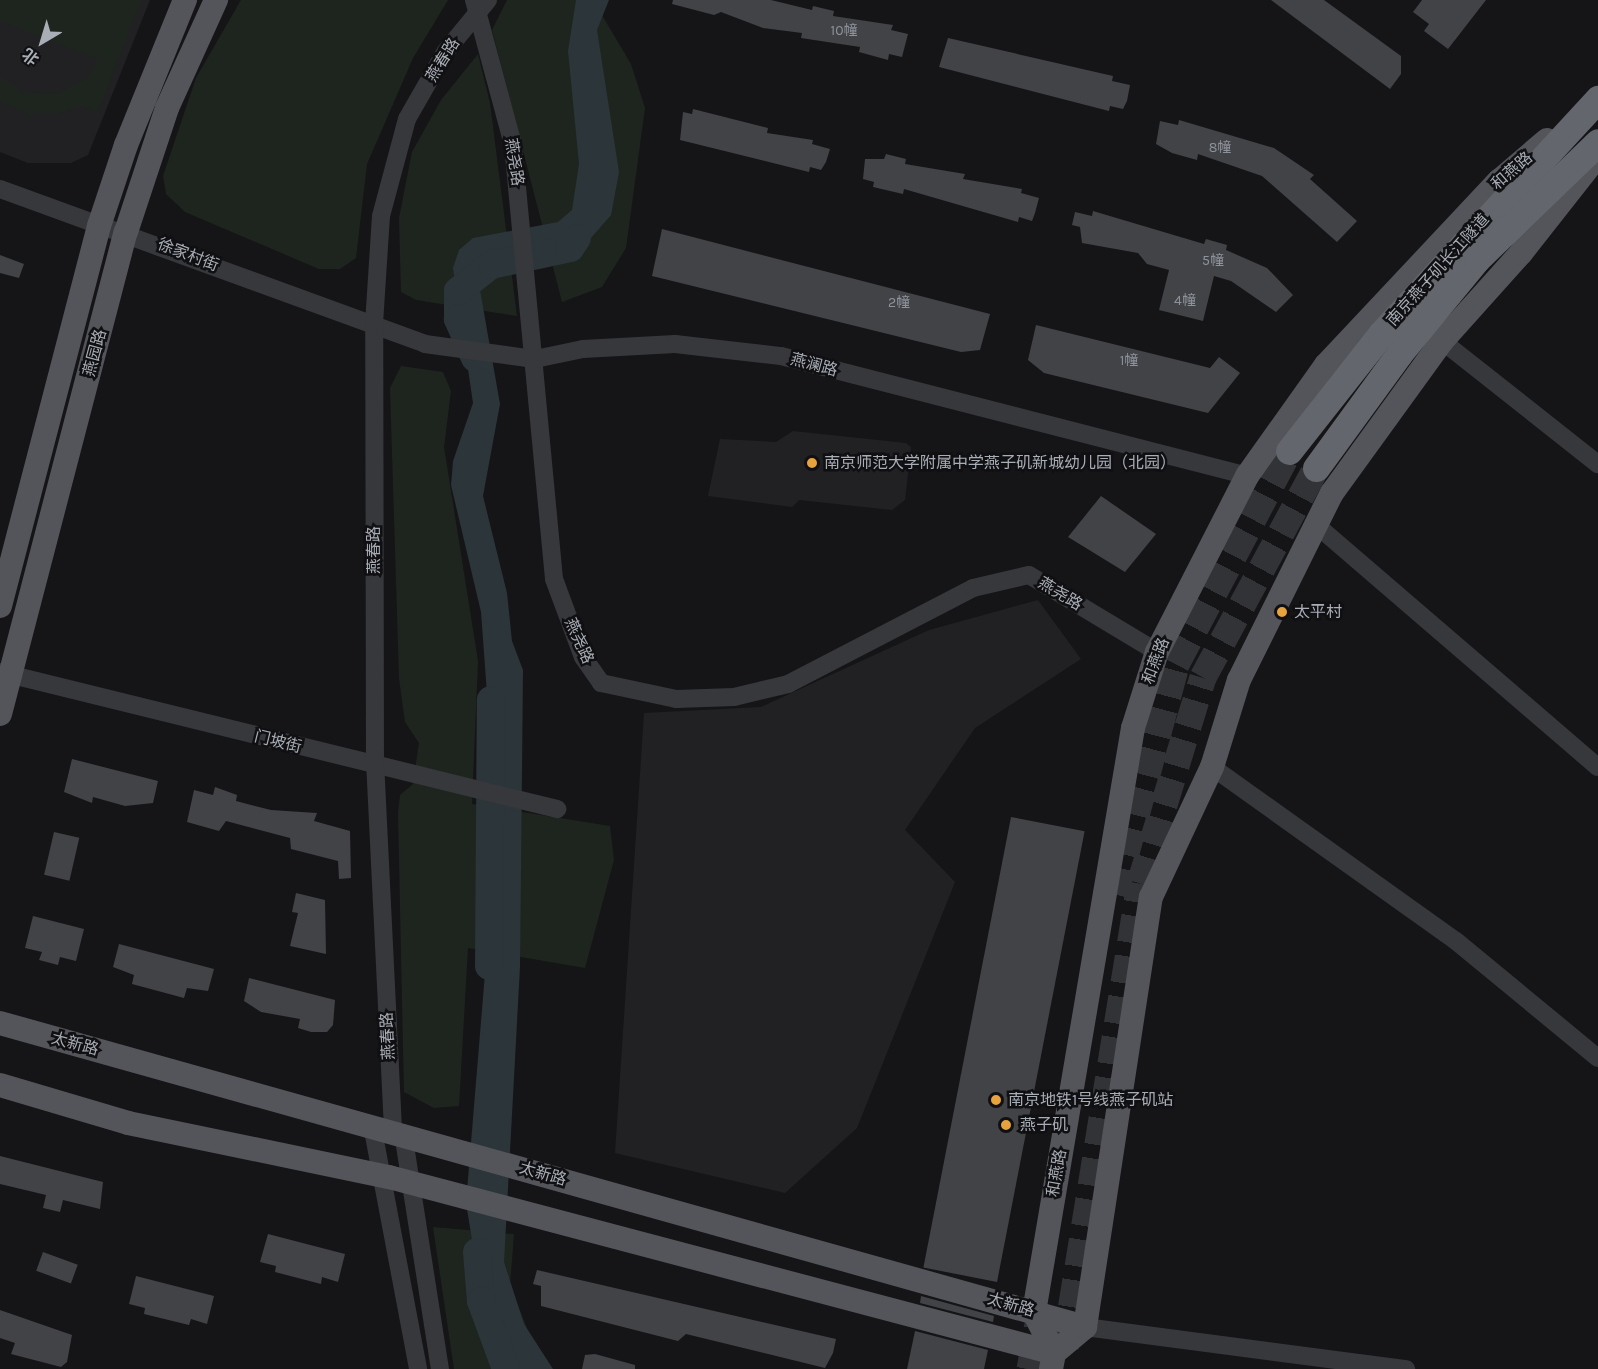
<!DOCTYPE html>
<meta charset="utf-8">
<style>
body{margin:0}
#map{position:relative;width:1598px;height:1369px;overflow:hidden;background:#151517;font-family:Karla,"Noto Sans SC",sans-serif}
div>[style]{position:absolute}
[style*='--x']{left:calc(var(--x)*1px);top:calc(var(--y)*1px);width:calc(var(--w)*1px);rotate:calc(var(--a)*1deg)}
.built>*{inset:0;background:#212124}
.green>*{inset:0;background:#1e251e}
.water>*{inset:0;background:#2c353a}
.river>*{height:28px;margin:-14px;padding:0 14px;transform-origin:14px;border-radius:14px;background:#2c353a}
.building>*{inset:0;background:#424347;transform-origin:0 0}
.highway-tunnel>*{height:27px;margin-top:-13.5px;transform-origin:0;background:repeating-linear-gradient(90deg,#323337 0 27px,transparent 0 41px)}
.minor>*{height:18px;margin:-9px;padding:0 9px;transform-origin:9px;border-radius:9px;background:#36383c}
.major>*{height:24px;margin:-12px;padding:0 12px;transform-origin:12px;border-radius:12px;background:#53555a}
.highway>*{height:27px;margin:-13.5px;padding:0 13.5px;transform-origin:13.5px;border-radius:13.5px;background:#63666c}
.dots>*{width:16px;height:16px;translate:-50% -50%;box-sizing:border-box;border:3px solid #101012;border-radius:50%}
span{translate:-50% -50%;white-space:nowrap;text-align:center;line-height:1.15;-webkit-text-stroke:5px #101012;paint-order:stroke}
.number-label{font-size:14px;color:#8e929a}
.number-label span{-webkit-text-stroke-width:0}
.street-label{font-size:16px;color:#a8adb6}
.poi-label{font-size:16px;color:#a8adb6}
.left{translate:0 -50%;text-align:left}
.north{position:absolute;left:12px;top:12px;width:60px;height:60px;-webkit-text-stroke:4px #101012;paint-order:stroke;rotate:218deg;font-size:16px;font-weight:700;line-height:24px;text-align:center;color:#a8adb6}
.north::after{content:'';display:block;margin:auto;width:21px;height:27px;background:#a8adb6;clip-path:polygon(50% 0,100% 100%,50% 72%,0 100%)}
</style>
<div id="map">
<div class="built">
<i style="clip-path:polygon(0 0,150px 0,88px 155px,71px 163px,28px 163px,0 152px)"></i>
<i style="clip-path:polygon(793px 431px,906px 443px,911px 447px,905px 500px,892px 510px,799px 500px,792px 507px,708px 496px,720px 439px,776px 442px)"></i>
<i style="clip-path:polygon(1038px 600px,1081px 659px,975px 728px,905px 830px,955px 882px,857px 1128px,785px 1193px,615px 1153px,644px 713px,761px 707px,929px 630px)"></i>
</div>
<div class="green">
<i style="clip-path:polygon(0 0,141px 0,98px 112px,81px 106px,56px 114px,29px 114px,0 102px,0 76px,22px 92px,57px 94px,87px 78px,99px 59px,0 21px)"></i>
<i style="clip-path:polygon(241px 0,448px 0,413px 58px,367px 164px,356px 258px,340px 269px,319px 269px,185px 212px,166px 194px,163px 176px,196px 78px)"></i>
<i style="clip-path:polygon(507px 0,593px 0,631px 64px,645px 108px,626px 248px,602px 287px,562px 302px,492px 30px)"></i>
<i style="clip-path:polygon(478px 54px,490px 103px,517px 316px,416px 300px,401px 292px,399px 218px,412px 152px,441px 100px)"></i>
<i style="clip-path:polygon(401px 366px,443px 372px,451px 391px,444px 447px,478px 661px,472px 804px,610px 826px,614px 860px,585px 968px,468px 948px,459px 1106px,434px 1108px,404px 1092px,398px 812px,400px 795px,413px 784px,419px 743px,405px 722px,399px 678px,390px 388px)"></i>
<i style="clip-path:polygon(433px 1227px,514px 1234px,510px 1285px,543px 1369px,454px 1369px)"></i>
</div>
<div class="water">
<i style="clip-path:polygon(576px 0,609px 0,597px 30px,619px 172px,611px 215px,584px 246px,505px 258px,480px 290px,500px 404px,483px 496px,507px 593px,512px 641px,523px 670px,520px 967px,504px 1262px,524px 1324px,553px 1369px,515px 1369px,483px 1307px,466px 1203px,490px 913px,491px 748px,481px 612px,451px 485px,453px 461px,473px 403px,453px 268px,459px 250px,473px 238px,558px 222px,572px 210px,579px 164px,568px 51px)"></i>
</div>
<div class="river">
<i style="--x:475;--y:358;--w:43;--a:-113.6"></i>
<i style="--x:458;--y:319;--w:28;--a:-90"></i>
<i style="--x:458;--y:291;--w:42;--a:-38.2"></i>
<i style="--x:491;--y:265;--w:81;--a:-12.1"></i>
<i style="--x:570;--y:248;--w:12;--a:-55"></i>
<i style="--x:489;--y:966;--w:266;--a:-89.6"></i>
<i style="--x:477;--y:1252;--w:49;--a:85.3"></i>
<i style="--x:481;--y:1301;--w:72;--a:69.8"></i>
</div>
<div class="building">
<i style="clip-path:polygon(673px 0,771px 0,812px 10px,813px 6px,834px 11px,833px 16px,893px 25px,891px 30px,908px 34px,902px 57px,889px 54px,888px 60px,859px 52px,860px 47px,801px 38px,802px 33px,763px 28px,721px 12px,714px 15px,672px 4px)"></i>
<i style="clip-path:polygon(1271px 0,1324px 0,1401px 56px,1401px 74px,1390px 89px)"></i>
<i style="clip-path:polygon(1422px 0,1486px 0,1448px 49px,1424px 31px,1429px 24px,1413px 12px)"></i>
<i style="clip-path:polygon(948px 38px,1113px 76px,1112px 81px,1130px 85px,1127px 101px,1123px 109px,1110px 106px,1109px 111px,939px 67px)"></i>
<i style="clip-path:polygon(693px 109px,768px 128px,767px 133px,813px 140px,812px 144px,830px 149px,826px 162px,821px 170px,810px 167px,809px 172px,680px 140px,683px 112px,692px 114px)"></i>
<i style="clip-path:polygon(1179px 120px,1274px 148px,1314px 175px,1310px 179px,1357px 221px,1337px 242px,1262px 176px,1198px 154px,1197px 160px,1172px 153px,1156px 144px,1160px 121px,1178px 125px)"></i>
<i style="clip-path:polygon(886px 154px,906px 159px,905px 164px,965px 174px,963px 179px,1022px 189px,1021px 193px,1039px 198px,1035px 213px,1032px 221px,1019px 217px,1018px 222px,904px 189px,903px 194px,873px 187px,874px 182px,863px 179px,865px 159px,884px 159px)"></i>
<i style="clip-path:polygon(1093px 211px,1204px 244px,1206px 239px,1227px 245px,1226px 250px,1267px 268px,1293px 295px,1276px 312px,1231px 281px,1214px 276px,1203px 321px,1159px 310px,1169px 270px,1147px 264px,1138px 253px,1082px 243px,1080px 227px,1072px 225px,1075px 212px,1092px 216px)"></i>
<i style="clip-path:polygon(662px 229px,990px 314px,980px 350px,961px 352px,652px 276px)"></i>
<i style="clip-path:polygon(0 255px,24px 264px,19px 278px,0 273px)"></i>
<i style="clip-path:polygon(1036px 325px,1210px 368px,1219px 357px,1240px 373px,1208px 413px,1044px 373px,1028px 360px)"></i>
<i style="clip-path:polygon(1101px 496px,1156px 534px,1125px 572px,1068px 537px)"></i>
<i style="clip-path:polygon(72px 759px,158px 781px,153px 803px,125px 806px,93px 797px,92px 803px,64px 792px)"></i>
<i style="clip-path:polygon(215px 787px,237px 795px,236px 801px,271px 810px,317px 813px,314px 821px,350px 831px,351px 878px,339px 879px,338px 861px,291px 849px,290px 838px,226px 821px,219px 831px,187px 822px,194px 790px,213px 795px)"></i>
<i style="left:1011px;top:817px;width:75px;height:459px;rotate:11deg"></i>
<i style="left:54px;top:832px;width:26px;height:44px;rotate:13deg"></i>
<i style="clip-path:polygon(296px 893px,325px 900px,326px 954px,290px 946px,298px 913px,292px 912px)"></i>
<i style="clip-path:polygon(33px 916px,84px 929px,76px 961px,60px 957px,58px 965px,39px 960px,42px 952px,25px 948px)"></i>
<i style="clip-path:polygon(119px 944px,214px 969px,208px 991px,187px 988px,184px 998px,132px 984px,134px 975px,113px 967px)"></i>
<i style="clip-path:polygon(249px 978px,335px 1000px,333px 1025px,327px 1032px,311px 1032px,298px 1028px,300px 1019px,261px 1012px,244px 1001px)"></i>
<i style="clip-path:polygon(0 1156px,103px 1182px,100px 1209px,63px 1200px,60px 1212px,43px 1208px,46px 1195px,0 1184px)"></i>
<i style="clip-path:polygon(268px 1234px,345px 1254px,338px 1282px,322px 1277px,321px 1284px,275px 1272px,276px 1266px,260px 1262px)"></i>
<i style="left:43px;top:1252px;width:37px;height:20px;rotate:20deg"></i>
<i style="clip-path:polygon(537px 1270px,836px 1339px,833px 1353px,825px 1368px,686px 1334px,678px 1341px,541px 1306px,541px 1286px,533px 1284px)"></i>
<i style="clip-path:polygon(136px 1276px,214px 1296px,207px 1324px,191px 1319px,189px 1325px,144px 1314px,145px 1308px,129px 1304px)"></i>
<i style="clip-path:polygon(921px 1296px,994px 1316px,993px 1322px,920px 1303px)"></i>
<i style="clip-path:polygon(0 1310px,72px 1335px,67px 1362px,61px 1367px,11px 1354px,15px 1343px,0 1338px)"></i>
<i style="clip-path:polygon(915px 1331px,988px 1350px,984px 1369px,907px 1369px)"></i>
<i style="clip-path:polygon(595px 1354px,635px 1365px,635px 1369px,582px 1369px,585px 1355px)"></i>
</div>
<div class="highway-tunnel">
<i style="--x:1115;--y:894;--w:238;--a:-75.1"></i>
<i style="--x:1176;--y:664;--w:241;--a:-62.1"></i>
<i style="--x:1065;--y:1347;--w:470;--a:-80.8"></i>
<i style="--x:1140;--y:883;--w:215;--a:-73"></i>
<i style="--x:1203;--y:677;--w:238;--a:-61.6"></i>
<i style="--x:1030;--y:1369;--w:46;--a:-79.9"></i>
</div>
<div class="minor">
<i style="--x:474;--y:0;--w:150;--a:74.9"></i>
<i style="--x:513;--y:145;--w:436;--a:84.6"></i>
<i style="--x:554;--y:579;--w:83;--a:69.6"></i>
<i style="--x:583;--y:657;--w:32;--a:55"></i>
<i style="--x:601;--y:683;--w:77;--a:12"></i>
<i style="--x:676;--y:699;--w:58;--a:-2"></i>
<i style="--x:734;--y:697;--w:56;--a:-13.5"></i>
<i style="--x:788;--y:684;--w:208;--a:-27.4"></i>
<i style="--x:973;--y:588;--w:57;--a:-13.1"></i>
<i style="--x:1029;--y:575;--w:149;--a:31"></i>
<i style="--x:0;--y:189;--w:452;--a:20"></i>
<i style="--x:425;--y:344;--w:111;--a:7.8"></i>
<i style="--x:535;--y:359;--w:49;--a:-11.8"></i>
<i style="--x:583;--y:349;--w:92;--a:-3.1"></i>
<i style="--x:675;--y:344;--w:107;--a:6.5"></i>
<i style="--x:781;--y:356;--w:481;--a:14.4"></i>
<i style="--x:1442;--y:341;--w:199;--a:38.3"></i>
<i style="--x:1314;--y:523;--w:374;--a:40.7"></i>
<i style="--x:0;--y:672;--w:574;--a:13.82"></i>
<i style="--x:1212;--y:767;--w:300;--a:35.5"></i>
<i style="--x:1456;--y:941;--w:184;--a:39.5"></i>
<i style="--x:372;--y:1125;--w:248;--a:79.3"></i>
<i style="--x:393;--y:1129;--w:363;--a:-92.8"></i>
<i style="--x:375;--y:766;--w:442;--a:-90.1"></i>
<i style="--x:374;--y:324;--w:108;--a:-86.3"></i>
<i style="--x:381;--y:216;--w:100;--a:-75"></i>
<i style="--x:407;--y:119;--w:78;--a:-60.2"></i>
<i style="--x:446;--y:51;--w:66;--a:-50.5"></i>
<i style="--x:403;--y:1133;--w:239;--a:81.1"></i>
<i style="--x:1085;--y:1327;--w:324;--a:7.5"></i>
</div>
<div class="major">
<i style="--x:0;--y:606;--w:393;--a:-75.4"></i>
<i style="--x:99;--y:226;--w:85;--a:-71.6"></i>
<i style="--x:126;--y:145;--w:157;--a:-67.9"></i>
<i style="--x:0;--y:714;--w:498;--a:-75.4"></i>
<i style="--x:126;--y:232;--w:131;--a:-71.7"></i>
<i style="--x:167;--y:108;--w:119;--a:-65.6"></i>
<i style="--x:0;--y:1023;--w:1127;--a:15.65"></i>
<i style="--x:0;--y:1085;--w:134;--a:16.5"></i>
<i style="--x:128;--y:1123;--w:267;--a:11.7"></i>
<i style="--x:389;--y:1177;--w:688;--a:14.82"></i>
<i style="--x:1054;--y:1353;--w:40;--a:-40"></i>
<i style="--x:1085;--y:1327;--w:435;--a:-81.3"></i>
<i style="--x:1151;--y:897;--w:144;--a:-64.9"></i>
<i style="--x:1212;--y:767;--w:91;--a:-72.8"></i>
<i style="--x:1239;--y:680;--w:209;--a:-63.6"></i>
<i style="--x:1332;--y:493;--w:188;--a:-54.1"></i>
<i style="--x:1442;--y:341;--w:118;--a:-48.1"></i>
<i style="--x:1521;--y:253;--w:125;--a:-51.8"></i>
<i style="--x:1051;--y:1369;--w:16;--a:-79"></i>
<i style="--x:1054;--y:1353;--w:46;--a:-116"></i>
<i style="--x:1034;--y:1312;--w:592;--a:-80.38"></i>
<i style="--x:1133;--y:728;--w:80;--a:-72.5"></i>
<i style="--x:1157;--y:652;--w:198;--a:-62.9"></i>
<i style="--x:1247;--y:476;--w:136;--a:-54.6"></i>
<i style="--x:1326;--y:365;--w:253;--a:-46.8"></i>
<i style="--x:1499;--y:181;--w:63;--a:-40.5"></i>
</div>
<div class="highway">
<i style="--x:1289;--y:451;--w:149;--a:-51.8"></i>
<i style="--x:1381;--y:334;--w:320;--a:-47.3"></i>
<i style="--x:1316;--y:468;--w:141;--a:-53.9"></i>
<i style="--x:1399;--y:354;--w:123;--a:-50.6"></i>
<i style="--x:1477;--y:259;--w:168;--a:-44"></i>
</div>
<div class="dots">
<i style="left:812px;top:463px;background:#e7a33d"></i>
<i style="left:1282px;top:612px;background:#e7a33d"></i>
<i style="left:996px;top:1100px;background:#e7a33d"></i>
<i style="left:1006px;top:1125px;background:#e7a33d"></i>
</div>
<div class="number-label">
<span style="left:844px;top:31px">10幢</span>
<span style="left:1220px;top:148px">8幢</span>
<span style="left:1213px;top:261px">5幢</span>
<span style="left:1185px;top:301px">4幢</span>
<span style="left:899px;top:303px">2幢</span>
<span style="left:1129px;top:361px">1幢</span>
</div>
<div class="street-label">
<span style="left:443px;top:60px;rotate:-58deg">燕春路</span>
<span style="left:514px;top:162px;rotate:81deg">燕尧路</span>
<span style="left:1512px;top:171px;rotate:-41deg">和燕路</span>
<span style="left:188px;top:255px;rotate:21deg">徐家村街</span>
<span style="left:1438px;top:270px;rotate:-48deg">南京燕子矶长江隧道</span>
<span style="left:95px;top:353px;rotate:-75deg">燕园路</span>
<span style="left:814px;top:365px;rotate:15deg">燕澜路</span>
<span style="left:374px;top:550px;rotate:-90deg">燕春路</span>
<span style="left:1060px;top:594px;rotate:31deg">燕尧路</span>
<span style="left:579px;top:641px;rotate:66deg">燕尧路</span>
<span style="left:1156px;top:661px;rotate:-69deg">和燕路</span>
<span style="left:278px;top:742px;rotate:14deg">门坡街</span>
<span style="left:388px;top:1036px;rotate:-93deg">燕春路</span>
<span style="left:75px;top:1044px;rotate:15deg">太新路</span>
<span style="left:1057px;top:1173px;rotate:-80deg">和燕路</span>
<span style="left:543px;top:1174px;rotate:16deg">太新路</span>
<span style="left:1011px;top:1305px;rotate:16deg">太新路</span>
</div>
<div class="poi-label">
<span class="left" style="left:824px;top:463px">南京师范大学附属中学燕子矶新城幼儿园（北园）</span>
<span class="left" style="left:1294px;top:612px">太平村</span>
<span class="left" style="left:1008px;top:1100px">南京地铁1号线燕子矶站</span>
<span class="left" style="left:1020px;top:1125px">燕子矶</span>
</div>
<div class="north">北</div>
</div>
